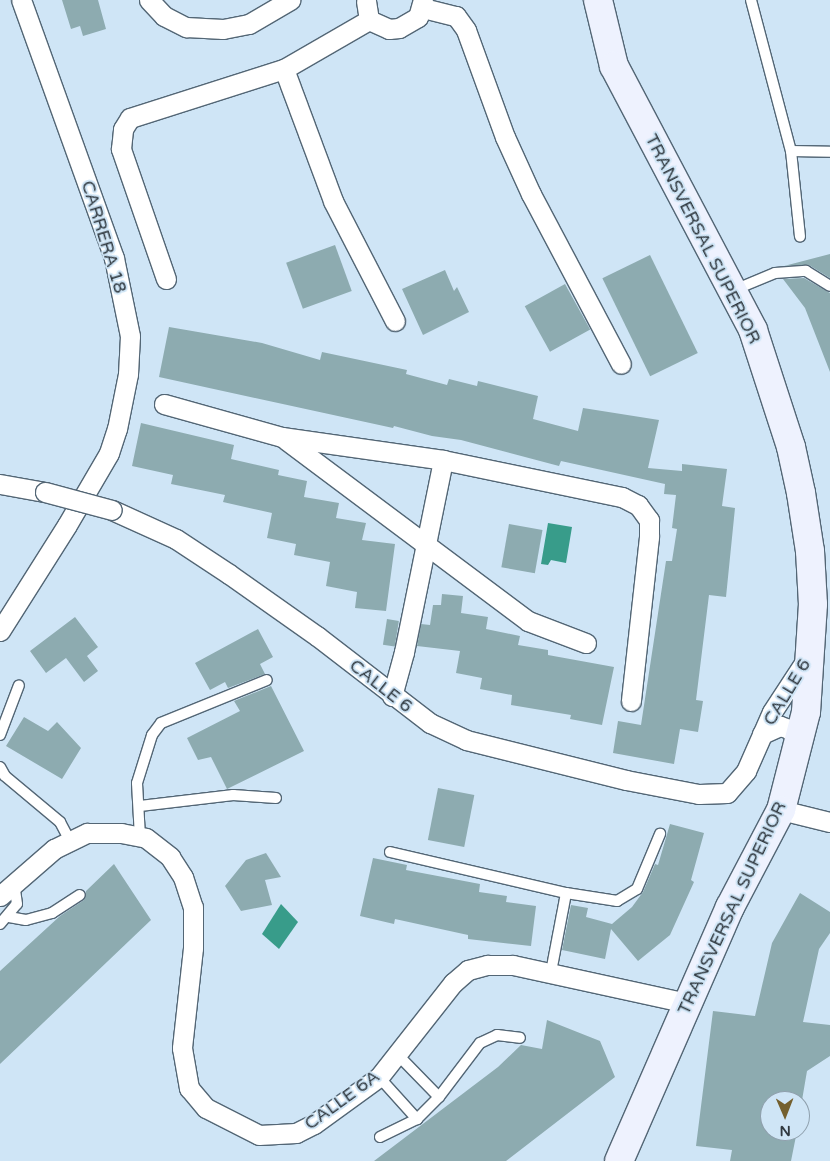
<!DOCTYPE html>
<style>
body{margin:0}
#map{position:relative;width:830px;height:1161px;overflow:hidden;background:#cfe5f6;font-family:"Varela Round",sans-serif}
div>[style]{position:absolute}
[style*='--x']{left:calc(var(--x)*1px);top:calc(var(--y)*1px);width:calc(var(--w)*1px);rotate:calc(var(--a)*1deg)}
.water>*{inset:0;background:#389c8a}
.building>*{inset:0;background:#8dabb0;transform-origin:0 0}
.roads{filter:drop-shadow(1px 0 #536675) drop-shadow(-1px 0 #536675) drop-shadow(0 1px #536675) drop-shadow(0 -1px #536675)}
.service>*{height:10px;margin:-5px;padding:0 5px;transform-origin:5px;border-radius:5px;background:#fff}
.minor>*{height:19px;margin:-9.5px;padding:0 9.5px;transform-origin:9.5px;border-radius:9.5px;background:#fff}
.secondary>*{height:28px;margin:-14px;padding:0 14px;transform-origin:14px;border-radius:14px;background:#eef2fe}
.bridges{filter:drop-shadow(1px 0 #536675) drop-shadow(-1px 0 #536675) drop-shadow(0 1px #536675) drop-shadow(0 -1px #536675)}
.minor-bridge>*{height:19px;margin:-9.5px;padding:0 9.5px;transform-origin:9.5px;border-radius:9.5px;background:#fff}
span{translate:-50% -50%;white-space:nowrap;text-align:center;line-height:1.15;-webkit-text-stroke:4px #cfe5f6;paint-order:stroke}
.street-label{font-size:18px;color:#303940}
.north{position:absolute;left:760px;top:1091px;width:50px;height:50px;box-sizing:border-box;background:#cfe5f6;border:1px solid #8fa0ad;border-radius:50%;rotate:179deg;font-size:14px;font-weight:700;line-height:20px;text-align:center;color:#303940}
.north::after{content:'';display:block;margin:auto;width:18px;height:22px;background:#74602f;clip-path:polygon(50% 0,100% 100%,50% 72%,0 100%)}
</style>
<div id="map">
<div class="water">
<i style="clip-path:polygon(548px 523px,572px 527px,566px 563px,551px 560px,548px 565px,541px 564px)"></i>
<i style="clip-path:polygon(281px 904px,298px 922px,279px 949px,262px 934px)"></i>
</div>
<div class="building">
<i style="clip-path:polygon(62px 0,98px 0,106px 29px,83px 36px,80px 26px,71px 29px)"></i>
<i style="left:335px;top:245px;width:49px;height:52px;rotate:70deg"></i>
<i style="clip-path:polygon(830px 254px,830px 278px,809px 265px,784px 266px)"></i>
<i style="left:650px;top:255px;width:109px;height:53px;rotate:64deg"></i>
<i style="clip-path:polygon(445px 270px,454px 291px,457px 287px,469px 312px,423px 335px,402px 289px)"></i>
<i style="clip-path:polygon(804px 278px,830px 293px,830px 372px,805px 308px,783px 279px)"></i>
<i style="left:565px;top:284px;width:52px;height:46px;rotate:61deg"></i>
<i style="clip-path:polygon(169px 327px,262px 343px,320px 360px,322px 352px,407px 370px,406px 374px,447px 385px,449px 379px,477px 386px,478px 381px,538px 396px,533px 419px,578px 431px,583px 408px,659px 420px,648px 468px,682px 471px,682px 464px,727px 469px,722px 506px,735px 508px,726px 597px,709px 595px,696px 700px,703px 701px,698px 732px,680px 729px,674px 764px,613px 753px,618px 721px,641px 725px,666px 561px,672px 561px,677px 529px,672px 528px,676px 495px,664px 494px,665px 484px,561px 461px,559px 466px,461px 440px,432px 436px,394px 426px,393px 428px,159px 377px)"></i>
<i style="clip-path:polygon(141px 423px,234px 445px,231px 459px,279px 470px,278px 475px,307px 481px,304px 497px,339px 503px,336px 518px,366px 523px,362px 540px,395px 544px,386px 611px,355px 608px,357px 592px,326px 586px,330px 562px,294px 555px,296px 544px,267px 538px,272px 513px,223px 502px,225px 495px,171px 484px,173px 475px,132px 466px)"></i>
<i style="left:509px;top:524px;width:34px;height:44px;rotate:10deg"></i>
<i style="clip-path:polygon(442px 594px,463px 596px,461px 613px,488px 617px,486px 629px,520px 636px,518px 645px,548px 650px,548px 655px,614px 667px,602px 725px,570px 719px,571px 715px,511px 705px,512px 695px,480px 689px,482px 678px,456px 673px,460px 651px,417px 646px,421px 624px,430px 625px,433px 605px,441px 605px)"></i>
<i style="clip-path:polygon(75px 617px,98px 647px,87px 656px,98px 671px,84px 682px,66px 658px,46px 673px,30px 651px)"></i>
<i style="left:387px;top:619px;width:12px;height:26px;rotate:9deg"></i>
<i style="clip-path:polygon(258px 629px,273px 657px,260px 664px,265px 674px,228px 688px,225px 682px,210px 690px,195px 663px)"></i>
<i style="clip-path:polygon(271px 686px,304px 751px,227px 789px,211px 757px,198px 760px,187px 738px,240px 711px,234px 701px)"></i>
<i style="clip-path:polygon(24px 717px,48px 731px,57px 722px,81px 748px,62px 779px,6px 746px)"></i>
<i style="left:438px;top:788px;width:37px;height:53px;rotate:11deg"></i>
<i style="clip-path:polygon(670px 824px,704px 833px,691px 880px,694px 882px,670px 935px,638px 961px,611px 929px,605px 959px,562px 950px,571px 905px,588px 908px,586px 917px,612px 924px,632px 907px,643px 892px,655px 864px,658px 865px)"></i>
<i style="clip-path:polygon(266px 853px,281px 877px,265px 880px,272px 905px,241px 911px,225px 886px,246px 860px)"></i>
<i style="clip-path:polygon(373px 858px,407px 865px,406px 870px,480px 884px,479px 892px,507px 896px,506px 902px,536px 906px,531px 946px,468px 939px,468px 935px,395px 919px,394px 924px,360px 916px)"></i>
<i style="clip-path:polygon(114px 864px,151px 920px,0 1064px,0 971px,60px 916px,84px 900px,86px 891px)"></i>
<i style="clip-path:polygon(800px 893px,830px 912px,830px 933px,819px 949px,803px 1022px,830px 1025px,830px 1056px,807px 1071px,800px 1112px,800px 1101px,770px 1101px,770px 1131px,797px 1131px,791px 1161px,730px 1161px,732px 1150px,696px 1146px,713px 1011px,755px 1016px,772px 943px)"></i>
<i style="clip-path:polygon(547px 1020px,600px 1041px,615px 1077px,506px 1161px,374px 1161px,498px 1067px,521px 1045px,542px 1049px)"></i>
</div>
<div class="roads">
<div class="service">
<i style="--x:751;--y:0;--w:156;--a:75.2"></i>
<i style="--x:791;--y:151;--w:86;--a:84"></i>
<i style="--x:791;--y:151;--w:39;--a:1"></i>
<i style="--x:734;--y:290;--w:44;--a:-22.5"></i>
<i style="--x:775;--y:273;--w:31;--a:-4"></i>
<i style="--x:806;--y:271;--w:28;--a:32"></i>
<i style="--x:0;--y:735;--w:53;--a:-69.2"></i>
<i style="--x:0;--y:767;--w:10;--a:61"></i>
<i style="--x:5;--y:776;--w:72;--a:39.9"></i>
<i style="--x:60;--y:822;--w:21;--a:62"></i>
<i style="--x:140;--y:806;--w:94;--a:-6.7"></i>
<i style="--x:233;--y:795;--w:43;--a:4"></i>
<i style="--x:140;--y:837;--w:54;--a:-93.2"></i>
<i style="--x:137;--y:783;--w:50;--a:-72.6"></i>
<i style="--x:152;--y:735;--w:15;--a:-53"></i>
<i style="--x:161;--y:723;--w:114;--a:-22.1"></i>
<i style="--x:390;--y:852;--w:181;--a:13.1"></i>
<i style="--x:566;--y:893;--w:52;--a:8.9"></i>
<i style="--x:617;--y:901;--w:23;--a:-31"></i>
<i style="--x:637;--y:889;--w:60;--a:-67.3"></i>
<i style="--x:9;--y:917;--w:17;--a:10"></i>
<i style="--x:26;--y:920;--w:27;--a:-15"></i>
<i style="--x:52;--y:913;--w:33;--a:-33"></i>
<i style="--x:0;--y:924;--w:26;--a:-50"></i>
<i style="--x:17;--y:904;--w:21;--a:-98"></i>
<i style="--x:551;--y:972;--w:80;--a:-79.2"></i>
<i style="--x:397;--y:1054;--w:60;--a:45.7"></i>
<i style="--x:439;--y:1097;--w:68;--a:-52.8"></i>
<i style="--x:480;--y:1043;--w:19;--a:-25"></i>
<i style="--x:497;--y:1035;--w:23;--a:7"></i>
<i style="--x:379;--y:1077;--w:57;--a:47.9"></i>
<i style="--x:380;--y:1137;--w:41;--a:-25.9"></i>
<i style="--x:417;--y:1119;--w:31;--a:-45"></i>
</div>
<div class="minor">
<i style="--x:149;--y:0;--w:22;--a:47"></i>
<i style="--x:164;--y:16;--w:25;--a:27"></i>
<i style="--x:186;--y:27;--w:37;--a:3"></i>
<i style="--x:223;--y:29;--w:26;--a:-11"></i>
<i style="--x:249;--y:24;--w:48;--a:-30.3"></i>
<i style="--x:366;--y:1;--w:19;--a:81"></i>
<i style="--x:369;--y:20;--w:22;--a:24"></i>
<i style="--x:389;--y:29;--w:10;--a:-6"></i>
<i style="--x:399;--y:28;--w:22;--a:-30"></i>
<i style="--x:418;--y:17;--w:18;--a:-74"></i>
<i style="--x:423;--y:8;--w:34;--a:14"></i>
<i style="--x:456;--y:16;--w:17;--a:54"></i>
<i style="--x:466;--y:30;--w:114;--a:70"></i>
<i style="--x:505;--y:137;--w:63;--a:65.5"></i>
<i style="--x:531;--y:194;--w:192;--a:62.1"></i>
<i style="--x:284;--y:69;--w:141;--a:69.6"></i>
<i style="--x:333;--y:201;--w:135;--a:62.7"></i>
<i style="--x:166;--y:279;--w:138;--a:-109.1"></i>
<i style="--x:121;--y:149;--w:20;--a:-84"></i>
<i style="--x:123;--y:129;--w:13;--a:-58"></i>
<i style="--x:130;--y:118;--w:162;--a:-17.7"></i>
<i style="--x:284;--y:69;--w:98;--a:-30"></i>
<i style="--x:164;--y:404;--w:123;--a:15.6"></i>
<i style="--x:282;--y:437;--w:163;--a:8.1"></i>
<i style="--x:443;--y:460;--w:183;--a:11.7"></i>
<i style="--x:622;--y:497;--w:18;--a:27"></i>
<i style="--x:638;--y:505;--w:19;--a:54"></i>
<i style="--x:649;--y:520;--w:17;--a:90"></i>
<i style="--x:649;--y:537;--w:165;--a:96.3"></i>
<i style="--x:286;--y:440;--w:302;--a:36.8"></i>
<i style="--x:528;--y:621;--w:62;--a:20.8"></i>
<i style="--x:0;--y:484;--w:46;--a:10.1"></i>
<i style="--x:112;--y:510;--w:70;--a:24.4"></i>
<i style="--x:176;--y:539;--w:64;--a:33.4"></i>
<i style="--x:229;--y:574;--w:108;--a:35.2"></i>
<i style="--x:317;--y:636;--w:143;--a:37.6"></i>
<i style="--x:430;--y:723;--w:40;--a:25"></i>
<i style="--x:466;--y:740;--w:165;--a:14"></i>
<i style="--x:626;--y:780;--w:74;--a:10.9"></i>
<i style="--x:699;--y:794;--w:28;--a:-2"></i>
<i style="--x:727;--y:793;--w:29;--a:-49"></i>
<i style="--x:746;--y:771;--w:64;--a:-66.2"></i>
<i style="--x:772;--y:712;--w:66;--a:-56.8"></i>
<i style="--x:0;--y:631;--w:125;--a:-57.7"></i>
<i style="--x:67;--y:525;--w:83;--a:-59.7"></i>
<i style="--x:109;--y:453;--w:25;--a:-72"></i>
<i style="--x:117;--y:429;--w:56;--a:-78.7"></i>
<i style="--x:128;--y:374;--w:38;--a:-87"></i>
<i style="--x:130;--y:336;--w:80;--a:-101.6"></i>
<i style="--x:114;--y:258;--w:274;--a:-109.8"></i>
<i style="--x:392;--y:696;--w:46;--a:-74.7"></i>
<i style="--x:404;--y:652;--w:196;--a:-78.5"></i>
<i style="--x:762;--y:734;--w:20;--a:-24"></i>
<i style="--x:780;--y:726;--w:9;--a:18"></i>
<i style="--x:789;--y:729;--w:15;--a:48"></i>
<i style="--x:781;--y:810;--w:50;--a:13.8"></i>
<i style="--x:0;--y:896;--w:72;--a:-41"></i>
<i style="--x:54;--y:849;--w:37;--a:-26"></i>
<i style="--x:87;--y:833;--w:34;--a:0"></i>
<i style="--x:121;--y:833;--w:25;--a:11"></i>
<i style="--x:146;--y:838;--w:31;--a:38"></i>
<i style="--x:170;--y:857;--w:24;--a:57"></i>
<i style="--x:183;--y:877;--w:32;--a:72"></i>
<i style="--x:193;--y:907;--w:41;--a:90"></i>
<i style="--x:193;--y:948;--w:101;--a:96.3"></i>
<i style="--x:182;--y:1048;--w:41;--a:80.1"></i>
<i style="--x:189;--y:1088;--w:26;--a:50"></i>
<i style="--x:206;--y:1108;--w:59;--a:27"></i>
<i style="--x:259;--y:1135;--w:37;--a:-3"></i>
<i style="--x:296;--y:1133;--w:20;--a:-27"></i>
<i style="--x:314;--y:1124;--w:80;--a:-35.9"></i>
<i style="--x:379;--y:1077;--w:120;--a:-51.8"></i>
<i style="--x:453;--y:983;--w:20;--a:-41"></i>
<i style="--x:468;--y:970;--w:20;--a:-15"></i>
<i style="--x:487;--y:965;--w:26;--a:0"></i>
<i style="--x:513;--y:965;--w:178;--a:12.3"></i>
</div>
<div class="secondary">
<i style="--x:598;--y:0;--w:68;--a:76.4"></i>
<i style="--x:614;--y:66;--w:298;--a:62.2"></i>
<i style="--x:753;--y:330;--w:123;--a:72"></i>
<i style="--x:791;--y:447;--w:47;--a:77.7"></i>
<i style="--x:801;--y:493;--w:59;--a:81.2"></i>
<i style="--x:810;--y:551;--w:53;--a:86.8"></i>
<i style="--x:813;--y:604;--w:108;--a:93.7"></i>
<i style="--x:806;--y:712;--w:101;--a:104.3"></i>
<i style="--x:781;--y:810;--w:110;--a:117.7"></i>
<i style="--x:730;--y:907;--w:277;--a:113.6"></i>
</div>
</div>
<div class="bridges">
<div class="minor-bridge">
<i style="--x:45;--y:492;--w:69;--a:15"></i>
</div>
</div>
<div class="street-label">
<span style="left:104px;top:237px;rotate:73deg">CARRERA 18</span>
<span style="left:703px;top:239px;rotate:63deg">TRANSVERSAL SUPERIOR</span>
<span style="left:381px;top:686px;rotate:38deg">CALLE 6</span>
<span style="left:787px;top:692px;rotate:-59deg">CALLE 6</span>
<span style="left:732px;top:908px;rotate:-65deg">TRANSVERSAL SUPERIOR</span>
<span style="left:342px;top:1100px;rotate:-36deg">CALLE 6A</span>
</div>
<div class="north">N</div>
</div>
